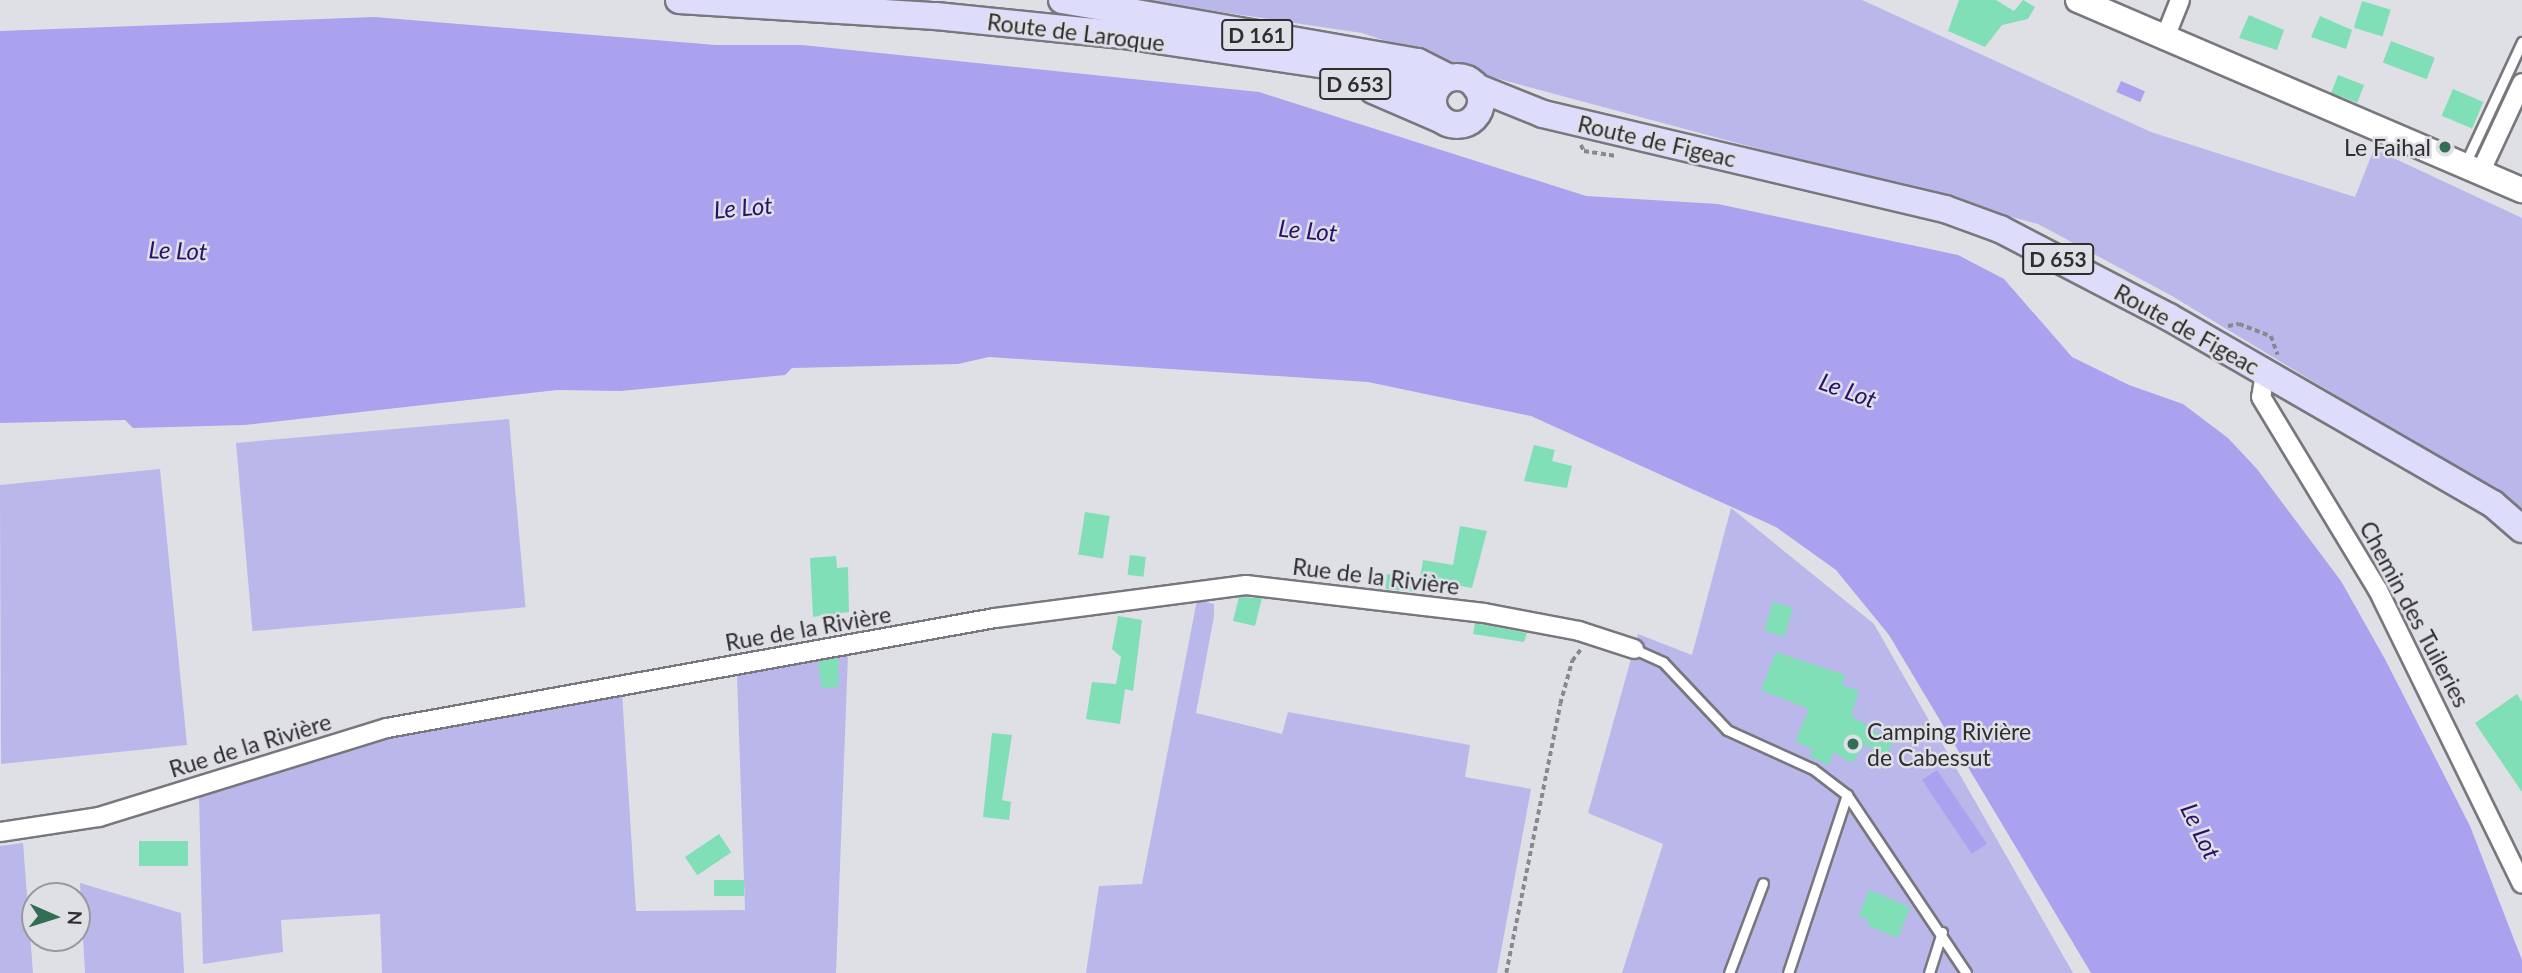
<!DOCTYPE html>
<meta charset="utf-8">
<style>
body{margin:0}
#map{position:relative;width:2522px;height:973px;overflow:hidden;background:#dfdfe6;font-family:Lato,sans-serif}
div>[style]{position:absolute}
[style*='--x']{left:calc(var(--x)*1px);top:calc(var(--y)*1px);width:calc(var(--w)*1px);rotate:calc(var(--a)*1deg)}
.green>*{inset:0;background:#bab7ea;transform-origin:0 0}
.water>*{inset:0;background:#aaa2ee;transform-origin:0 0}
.building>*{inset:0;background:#80dfb7;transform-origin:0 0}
.path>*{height:3.5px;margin-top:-1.75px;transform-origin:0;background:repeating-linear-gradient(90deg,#89888d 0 5px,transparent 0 8.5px)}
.roads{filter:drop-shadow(2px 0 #77777d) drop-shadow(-2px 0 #77777d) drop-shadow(0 2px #77777d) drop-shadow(0 -2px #77777d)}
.lane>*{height:9px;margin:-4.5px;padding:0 4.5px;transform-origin:4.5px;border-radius:4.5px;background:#fff}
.street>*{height:18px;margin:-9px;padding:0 9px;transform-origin:9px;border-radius:9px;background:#fff}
.secondary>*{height:24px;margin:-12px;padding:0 12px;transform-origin:12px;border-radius:12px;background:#fff}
.primary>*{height:26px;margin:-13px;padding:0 13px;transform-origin:13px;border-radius:13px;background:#dedcfb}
.primary>.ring{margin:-13px;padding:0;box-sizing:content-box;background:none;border:26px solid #dedcfb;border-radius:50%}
.dots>*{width:19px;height:19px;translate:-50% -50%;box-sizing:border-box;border:4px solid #dfdfe6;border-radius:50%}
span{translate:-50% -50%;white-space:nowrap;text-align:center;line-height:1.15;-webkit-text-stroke:5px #dfdfe6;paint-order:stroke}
.shield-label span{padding:2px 5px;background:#dfdfe6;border:2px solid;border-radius:5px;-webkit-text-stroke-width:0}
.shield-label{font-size:21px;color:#2e2d30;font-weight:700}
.street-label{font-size:23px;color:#2e2d30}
.poi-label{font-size:23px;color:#2e2d30}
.right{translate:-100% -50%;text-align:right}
.left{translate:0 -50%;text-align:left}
.water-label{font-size:24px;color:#2b1068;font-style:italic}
.north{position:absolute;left:21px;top:882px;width:70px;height:70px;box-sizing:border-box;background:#dfdfe6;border:2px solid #98989d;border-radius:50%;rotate:93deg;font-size:19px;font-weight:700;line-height:28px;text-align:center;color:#2e2d30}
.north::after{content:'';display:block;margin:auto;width:24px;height:32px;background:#336d56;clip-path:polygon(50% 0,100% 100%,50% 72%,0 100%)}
</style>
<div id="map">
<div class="green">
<i style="clip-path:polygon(1141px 0,1862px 0,2151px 132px,2355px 197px,2374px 149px,2522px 218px,2522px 508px,2172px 296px,2038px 224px,1488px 76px,1362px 33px)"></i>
<i style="left:509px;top:419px;width:189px;height:274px;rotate:85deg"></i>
<i style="clip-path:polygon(160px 469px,187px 745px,1px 764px,0 485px)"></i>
<i style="clip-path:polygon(1731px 508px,1874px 624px,2073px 973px,1622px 973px,1663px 844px,1588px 813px,1638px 634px,1692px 655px)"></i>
<i style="clip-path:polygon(1197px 600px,1214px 604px,1214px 616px,1196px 713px,1282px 734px,1288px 712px,1470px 745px,1465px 777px,1531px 789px,1497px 973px,1086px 973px,1099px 886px,1142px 884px)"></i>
<i style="clip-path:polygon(848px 654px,836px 973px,382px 973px,380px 914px,281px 920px,283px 952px,203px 964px,199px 795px,404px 735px,622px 693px,636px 911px,745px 910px,737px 675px)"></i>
<i style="clip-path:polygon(23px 843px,33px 973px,0 973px,0 846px)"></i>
<i style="clip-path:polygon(80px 883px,181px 913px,184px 973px,85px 973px)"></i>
</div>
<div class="water">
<i style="clip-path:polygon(374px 17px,716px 45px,802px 45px,1259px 92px,1586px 196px,1718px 204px,1958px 255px,2004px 279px,2072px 357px,2129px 385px,2183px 404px,2228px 438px,2257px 469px,2341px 581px,2386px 661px,2470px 826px,2522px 960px,2522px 973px,2091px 973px,1889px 635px,1836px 570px,1776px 527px,1531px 416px,1368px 382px,989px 357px,958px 364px,792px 368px,785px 375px,621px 391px,557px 390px,244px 425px,133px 428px,125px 420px,0 423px,0 31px)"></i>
<i style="left:2121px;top:81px;width:26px;height:12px;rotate:23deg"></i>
<i style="left:1937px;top:770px;width:89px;height:18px;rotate:56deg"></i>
</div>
<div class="building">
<i style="clip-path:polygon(1959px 0,1996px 0,2014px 11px,2023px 0,2035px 7px,2028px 19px,2002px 25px,1985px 47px,1948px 31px)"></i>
<i style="left:2362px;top:1px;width:30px;height:28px;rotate:17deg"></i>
<i style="clip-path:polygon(2249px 15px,2284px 30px,2277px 50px,2239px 38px)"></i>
<i style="clip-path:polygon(2320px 16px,2352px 30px,2346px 49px,2311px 37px)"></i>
<i style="left:2391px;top:41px;width:47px;height:23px;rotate:21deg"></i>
<i style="left:2338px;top:75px;width:28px;height:19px;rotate:21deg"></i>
<i style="left:2453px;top:89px;width:33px;height:29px;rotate:23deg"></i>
<i style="clip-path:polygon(1534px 445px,1555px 450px,1552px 461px,1572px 466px,1567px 488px,1524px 481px)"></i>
<i style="left:1085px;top:512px;width:25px;height:43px;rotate:9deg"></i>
<i style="clip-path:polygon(1460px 526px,1487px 531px,1472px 588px,1420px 578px,1423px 560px,1453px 565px)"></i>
<i style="left:1130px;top:555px;width:16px;height:20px;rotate:7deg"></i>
<i style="clip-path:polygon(836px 556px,837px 568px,848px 567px,849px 612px,813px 617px,810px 558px)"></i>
<i style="left:1387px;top:574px;width:28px;height:15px;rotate:6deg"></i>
<i style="clip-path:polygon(1239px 597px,1262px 598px,1255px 626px,1233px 621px)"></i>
<i style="left:1773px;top:602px;width:21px;height:30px;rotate:17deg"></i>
<i style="clip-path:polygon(1118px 616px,1142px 620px,1133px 691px,1125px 689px,1120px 724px,1086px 719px,1092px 682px,1116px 684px,1121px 657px,1112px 649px)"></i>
<i style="clip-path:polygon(1475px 623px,1527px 633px,1524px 642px,1473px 634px)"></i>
<i style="clip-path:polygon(1776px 652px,1845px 675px,1842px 685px,1859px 691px,1851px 715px,1893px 743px,1885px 757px,1865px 744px,1852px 763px,1834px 752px,1828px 765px,1810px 756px,1813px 750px,1795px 741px,1809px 709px,1761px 690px)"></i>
<i style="clip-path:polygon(838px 658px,839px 687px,822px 688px,818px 662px)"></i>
<i style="clip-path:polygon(2517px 694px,2522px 702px,2522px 792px,2475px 723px)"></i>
<i style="clip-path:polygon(992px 733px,1012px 735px,1002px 800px,1011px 802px,1009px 820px,983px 817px)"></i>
<i style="left:719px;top:834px;width:22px;height:41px;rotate:56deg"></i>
<i style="left:139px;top:841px;width:49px;height:25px"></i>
<i style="left:744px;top:880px;width:16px;height:30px;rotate:90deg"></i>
<i style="clip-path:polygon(1869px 890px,1910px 907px,1898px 938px,1867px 925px,1869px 920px,1859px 916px)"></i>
</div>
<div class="path">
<i style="--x:1581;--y:145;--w:7;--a:63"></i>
<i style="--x:1584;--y:151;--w:31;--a:9"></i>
<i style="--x:2228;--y:326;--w:11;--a:-10"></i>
<i style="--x:2239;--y:324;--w:34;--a:21"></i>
<i style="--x:2271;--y:336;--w:20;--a:70"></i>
<i style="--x:1506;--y:973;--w:274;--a:-78.6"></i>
<i style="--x:1560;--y:704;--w:45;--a:-74.4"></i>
<i style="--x:1572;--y:661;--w:15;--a:-53"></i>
</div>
<div class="roads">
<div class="lane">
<i style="--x:2465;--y:164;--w:135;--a:-65"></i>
<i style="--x:1634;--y:649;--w:32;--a:24"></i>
<i style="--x:1663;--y:662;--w:93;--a:46.7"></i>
<i style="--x:1727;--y:730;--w:94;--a:24.4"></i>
<i style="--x:1813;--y:769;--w:43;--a:37.4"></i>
<i style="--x:1847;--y:795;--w:214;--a:56.2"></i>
<i style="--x:1729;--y:973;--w:96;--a:-69.3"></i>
<i style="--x:1788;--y:973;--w:188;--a:-71.7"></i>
<i style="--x:1929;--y:973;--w:43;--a:-72.4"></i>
</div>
<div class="street">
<i style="--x:2164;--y:40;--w:43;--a:-68.2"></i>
<i style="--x:2480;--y:173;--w:99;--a:-65"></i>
<i style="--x:2265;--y:373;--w:24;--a:99"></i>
<i style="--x:2261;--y:397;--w:226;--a:58.8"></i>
<i style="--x:2378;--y:590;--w:327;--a:63.9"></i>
<i style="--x:0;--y:832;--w:100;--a:-8.6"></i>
<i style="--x:99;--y:817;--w:301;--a:-17.2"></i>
<i style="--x:387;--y:728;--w:618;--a:-10.26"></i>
<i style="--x:995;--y:618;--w:253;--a:-7.5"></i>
<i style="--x:1246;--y:585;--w:240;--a:6.7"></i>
<i style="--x:1484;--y:613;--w:97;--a:10.7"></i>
<i style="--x:1579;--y:631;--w:58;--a:18.1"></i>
</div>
<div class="secondary">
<i style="--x:2078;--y:0;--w:483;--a:23.2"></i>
</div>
<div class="primary">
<i style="--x:679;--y:0;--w:257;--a:3.6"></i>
<i style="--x:936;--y:16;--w:188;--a:5.8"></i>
<i style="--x:1123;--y:35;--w:232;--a:8.4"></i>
<i style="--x:1353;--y:69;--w:85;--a:14.4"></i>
<i style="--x:1062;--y:0;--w:361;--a:9.9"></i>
<i style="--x:1418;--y:62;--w:35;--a:27"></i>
<i class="ring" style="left:1433px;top:77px;width:22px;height:22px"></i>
<i style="--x:1476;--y:87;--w:72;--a:21.9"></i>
<i style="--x:1543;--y:114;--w:413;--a:13.3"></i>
<i style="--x:1945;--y:209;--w:59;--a:20"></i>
<i style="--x:2000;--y:229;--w:191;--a:27.5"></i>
<i style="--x:2169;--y:317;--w:374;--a:30"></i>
<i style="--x:2493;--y:504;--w:38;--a:41"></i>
<i style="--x:1373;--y:90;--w:75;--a:23.5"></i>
</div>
</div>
<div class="dots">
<i style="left:2445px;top:147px;background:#336d56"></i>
<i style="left:1853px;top:744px;background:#336d56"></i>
</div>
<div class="shield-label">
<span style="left:1257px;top:35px">D 161</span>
<span style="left:1355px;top:84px">D 653</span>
<span style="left:2058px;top:259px">D 653</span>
</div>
<div class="street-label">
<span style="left:1076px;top:32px;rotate:7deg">Route de Laroque</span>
<span style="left:1657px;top:141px;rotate:13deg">Route de Figeac</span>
<span style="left:2187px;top:329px;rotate:29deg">Route de Figeac</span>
<span style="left:1376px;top:576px;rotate:7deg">Rue de la Rivière</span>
<span style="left:2415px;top:614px;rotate:62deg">Chemin des Tuileries</span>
<span style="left:808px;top:628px;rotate:-10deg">Rue de la Rivière</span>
<span style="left:250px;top:745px;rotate:-17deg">Rue de la Rivière</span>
</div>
<div class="poi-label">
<span class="right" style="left:2431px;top:147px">Le Faihal</span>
<span class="left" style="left:1867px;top:744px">Camping Rivière<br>de Cabessut</span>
</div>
<div class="water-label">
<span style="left:743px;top:207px;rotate:-5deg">Le Lot</span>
<span style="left:1308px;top:230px;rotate:5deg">Le Lot</span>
<span style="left:178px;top:250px;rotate:2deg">Le Lot</span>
<span style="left:1848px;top:390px;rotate:20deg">Le Lot</span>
<span style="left:2201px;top:831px;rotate:64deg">Le Lot</span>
</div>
<div class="north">N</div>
</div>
